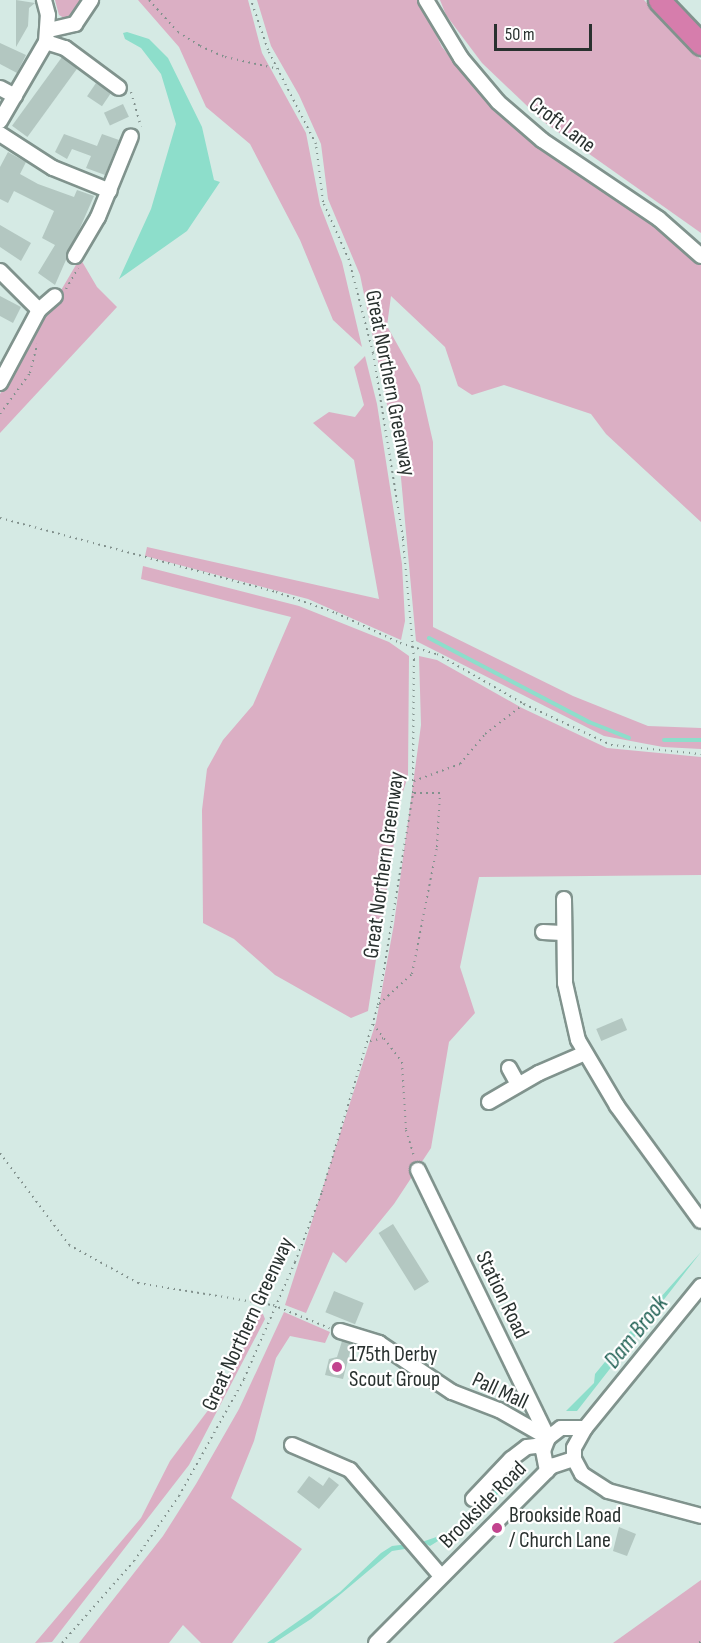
<!DOCTYPE html>
<style>
body{margin:0}
#map{position:relative;width:701px;height:1643px;overflow:hidden;background:#d5eae4;font-family:"Sofia Sans Condensed",sans-serif}
div>[style]{position:absolute}
[style*='--x']{left:calc(var(--x)*1px);top:calc(var(--y)*1px);width:calc(var(--w)*1px);rotate:calc(var(--a)*1deg)}
.green>*{inset:0;background:#dbafc4}
.water>*{inset:0;background:#8ddecb}
.stream>*{height:4px;margin:-2px;padding:0 2px;transform-origin:2px;border-radius:2px;background:#8ddecb}
.building>*{inset:0;background:#b3c7c1;transform-origin:0 0}
.path>*{height:2px;margin-top:-1px;transform-origin:0;background:repeating-linear-gradient(90deg,#82918d 0 1.5px,transparent 0 6px)}
.roads{filter:drop-shadow(2px 0 #80938d) drop-shadow(-2px 0 #80938d) drop-shadow(0 2px #80938d) drop-shadow(0 -2px #80938d)}
.minor>*{height:14px;margin:-7px;padding:0 7px;transform-origin:7px;border-radius:7px;background:#fff}
.highway>*{height:21px;margin:-10.5px;padding:0 10.5px;transform-origin:10.5px;border-radius:10.5px;background:#d67dac}
.dots>*{width:16px;height:16px;translate:-50% -50%;box-sizing:border-box;border:3px solid #fff;border-radius:50%}
span{translate:-50% -50%;white-space:nowrap;text-align:center;line-height:1.15;-webkit-text-stroke:4.5px #fff;paint-order:stroke}
.street-label{font-size:22px;color:#29312f}
.poi-label{font-size:22px;color:#29312f}
.left{translate:0 -50%;text-align:left}
.water-label{font-size:24px;color:#216255;font-style:italic}
.scale{position:absolute;left:494px;top:24px;width:98px;height:27px;box-sizing:border-box;border:3px solid #29312f;border-top:0;padding-left:8px;font-size:18px;line-height:21px;white-space:nowrap;color:#29312f;-webkit-text-stroke:4px #fff;paint-order:stroke}
</style>
<div id="map">
<div class="green">
<i style="clip-path:polygon(55px 0,83px 0,69px 21px,59px 15px)"></i>
<i style="clip-path:polygon(138px 0,248px 0,262px 53px,306px 133px,320px 205px,342px 262px,362px 347px,333px 320px,300px 240px,250px 144px,206px 107px,179px 47px)"></i>
<i style="clip-path:polygon(257px 0,419px 0,442px 47px,495px 112px,540px 149px,655px 223px,701px 263px,701px 522px,606px 434px,591px 414px,504px 385px,472px 395px,458px 386px,445px 347px,391px 296px,387px 326px,420px 385px,433px 442px,433px 627px,573px 696px,648px 726px,701px 728px,701px 749px,663px 747px,604px 736px,416px 641px,400px 467px,360px 275px,328px 199px,321px 144px,299px 95px,271px 46px)"></i>
<i style="clip-path:polygon(440px 0,644px 0,701px 60px,701px 233px,544px 122px,482px 63px,446px 15px)"></i>
<i style="clip-path:polygon(80px 258px,97px 287px,117px 307px,0 433px,0 394px)"></i>
<i style="clip-path:polygon(365px 356px,377px 404px,402px 564px,405px 621px,401px 640px,308px 599px,145px 556px,147px 547px,379px 599px,354px 460px,313px 423px,329px 412px,355px 417px,364px 405px,354px 367px)"></i>
<i style="clip-path:polygon(143px 566px,299px 606px,389px 642px,409px 656px,408px 776px,401px 798px,368px 1011px,351px 1018px,275px 975px,234px 939px,203px 923px,202px 810px,207px 769px,223px 740px,253px 705px,291px 617px,141px 579px)"></i>
<i style="clip-path:polygon(419px 656px,437px 660px,522px 708px,607px 748px,701px 757px,701px 875px,479px 877px,460px 967px,475px 1013px,449px 1042px,431px 1148px,394px 1204px,346px 1263px,333px 1252px,306px 1313px,285px 1305px,376px 1022px,394px 924px,421px 725px)"></i>
<i style="clip-path:polygon(284px 1312px,330px 1332px,325px 1343px,290px 1336px,276px 1358px,254px 1441px,231px 1498px,302px 1549px,232px 1643px,201px 1643px,183px 1625px,169px 1643px,79px 1643px,163px 1536px,196px 1484px,239px 1409px)"></i>
<i style="clip-path:polygon(255px 1314px,263px 1314px,265px 1319px,189px 1465px,52px 1642px,35px 1643px,141px 1518px,170px 1461px,218px 1397px,248px 1339px)"></i>
<i style="clip-path:polygon(701px 1580px,701px 1643px,613px 1643px)"></i>
</div>
<div class="water">
<i style="clip-path:polygon(127px 32px,149px 39px,168px 58px,202px 127px,214px 180px,220px 182px,187px 231px,119px 279px,151px 209px,176px 124px,161px 74px,141px 48px,125px 39px,123px 33px)"></i>
<i style="clip-path:polygon(701px 1252px,577px 1411px,566px 1411px,594px 1383px,595px 1374px,627px 1335px)"></i>
<i style="clip-path:polygon(522px 1464px,514px 1478px,472px 1520px,430px 1546px,422px 1542px,442px 1535px,470px 1515px)"></i>
<i style="clip-path:polygon(408px 1544px,411px 1548px,392px 1551px,311px 1619px,274px 1643px,267px 1643px,340px 1592px,381px 1553px,392px 1546px)"></i>
</div>
<div class="stream">
<i style="--x:429;--y:638;--w:181;--a:27.7"></i>
<i style="--x:589;--y:722;--w:43;--a:21.8"></i>
<i style="--x:664;--y:740;--w:37;--a:0"></i>
</div>
<div class="building">
<i style="clip-path:polygon(16px 0,35px 3px,29px 8px,28px 26px,16px 47px)"></i>
<i style="clip-path:polygon(0 43px,26px 55px,17px 73px,0 64px)"></i>
<i style="left:62px;top:57px;width:19px;height:85px;rotate:36deg"></i>
<i style="left:96px;top:83px;width:18px;height:16px;rotate:34deg"></i>
<i style="left:123px;top:104px;width:14px;height:21px;rotate:65deg"></i>
<i style="clip-path:polygon(64px 134px,97px 146px,102px 134px,119px 140px,105px 175px,86px 168px,91px 156px,72px 149px,67px 159px,55px 152px)"></i>
<i style="clip-path:polygon(8px 152px,26px 162px,20px 174px,38px 184px,74px 197px,77px 190px,94px 196px,55px 285px,38px 273px,55px 245px,42px 238px,54px 211px,14px 191px,8px 203px,0 199px,0 167px)"></i>
<i style="clip-path:polygon(0 225px,31px 243px,21px 261px,0 247px)"></i>
<i style="clip-path:polygon(0 296px,21px 307px,13px 323px,0 316px)"></i>
<i style="left:622px;top:1018px;width:13px;height:28px;rotate:67deg"></i>
<i style="left:393px;top:1224px;width:68px;height:17px;rotate:58deg"></i>
<i style="left:334px;top:1291px;width:32px;height:23px;rotate:22deg"></i>
<i style="clip-path:polygon(342px 1341px,352px 1344px,343px 1379px,325px 1375px,329px 1359px,337px 1357px)"></i>
<i style="clip-path:polygon(309px 1476px,323px 1486px,329px 1477px,339px 1485px,319px 1509px,297px 1492px)"></i>
<i style="clip-path:polygon(619px 1527px,636px 1534px,627px 1556px,613px 1551px)"></i>
</div>
<div class="path">
<i style="--x:149;--y:0;--w:43;--a:47.8"></i>
<i style="--x:178;--y:32;--w:26;--a:32"></i>
<i style="--x:200;--y:46;--w:27;--a:24"></i>
<i style="--x:225;--y:57;--w:55;--a:12.5"></i>
<i style="--x:131;--y:92;--w:36;--a:74"></i>
<i style="--x:66;--y:289;--w:24;--a:-60"></i>
<i style="--x:0;--y:414;--w:51;--a:-53.8"></i>
<i style="--x:30;--y:373;--w:30;--a:-76"></i>
<i style="--x:0;--y:518;--w:286;--a:15"></i>
<i style="--x:276;--y:592;--w:64;--a:19.3"></i>
<i style="--x:336;--y:613;--w:71;--a:25.1"></i>
<i style="--x:400;--y:643;--w:39;--a:17"></i>
<i style="--x:437;--y:654;--w:100;--a:29.9"></i>
<i style="--x:524;--y:704;--w:96;--a:25.2"></i>
<i style="--x:611;--y:745;--w:90;--a:5.7"></i>
<i style="--x:414;--y:781;--w:49;--a:-20.3"></i>
<i style="--x:460;--y:764;--w:39;--a:-50"></i>
<i style="--x:485;--y:734;--w:49;--a:-37.6"></i>
<i style="--x:379;--y:1004;--w:45;--a:-42.3"></i>
<i style="--x:412;--y:974;--w:129;--a:-78.9"></i>
<i style="--x:437;--y:847;--w:54;--a:-86.8"></i>
<i style="--x:440;--y:793;--w:27;--a:180"></i>
<i style="--x:373;--y:1024;--w:48;--a:52.7"></i>
<i style="--x:402;--y:1062;--w:68;--a:86.6"></i>
<i style="--x:406;--y:1130;--w:28;--a:73"></i>
<i style="--x:370;--y:1041;--w:14;--a:-12"></i>
<i style="--x:0;--y:1153;--w:115;--a:53.1"></i>
<i style="--x:69;--y:1245;--w:79;--a:28.8"></i>
<i style="--x:138;--y:1283;--w:137;--a:9.3"></i>
<i style="--x:273;--y:1305;--w:61;--a:22.3"></i>
<i style="--x:62;--y:1643;--w:109;--a:-48.7"></i>
<i style="--x:134;--y:1561;--w:79;--a:-55.3"></i>
<i style="--x:179;--y:1496;--w:134;--a:-60.9"></i>
<i style="--x:244;--y:1379;--w:128;--a:-66.4"></i>
<i style="--x:295;--y:1262;--w:75;--a:-68.9"></i>
<i style="--x:322;--y:1192;--w:195;--a:-73.3"></i>
<i style="--x:378;--y:1005;--w:215;--a:-80.6"></i>
<i style="--x:413;--y:793;--w:133;--a:-89.6"></i>
<i style="--x:414;--y:660;--w:122;--a:-95.2"></i>
<i style="--x:403;--y:538;--w:187;--a:-99.2"></i>
<i style="--x:373;--y:353;--w:96;--a:-104.5"></i>
<i style="--x:349;--y:260;--w:64;--a:-114.1"></i>
<i style="--x:323;--y:202;--w:58;--a:-96.9"></i>
<i style="--x:316;--y:144;--w:106;--a:-117.1"></i>
<i style="--x:268;--y:50;--w:53;--a:-108.8"></i>
<i style="--x:699;--y:1643;--w:3;--a:-45"></i>
</div>
<div class="roads">
<div class="minor">
<i style="--x:426;--y:0;--w:68;--a:58.9"></i>
<i style="--x:461;--y:58;--w:57;--a:49.9"></i>
<i style="--x:498;--y:102;--w:58;--a:40.8"></i>
<i style="--x:542;--y:140;--w:141;--a:34"></i>
<i style="--x:659;--y:219;--w:56;--a:41.4"></i>
<i style="--x:49;--y:30;--w:27;--a:-13"></i>
<i style="--x:75;--y:24;--w:29;--a:-56"></i>
<i style="--x:46;--y:42;--w:20;--a:18"></i>
<i style="--x:65;--y:48;--w:67;--a:36.5"></i>
<i style="--x:0;--y:88;--w:17;--a:28"></i>
<i style="--x:0;--y:121;--w:91;--a:-59.8"></i>
<i style="--x:46;--y:42;--w:27;--a:-86"></i>
<i style="--x:48;--y:15;--w:16;--a:-105"></i>
<i style="--x:0;--y:134;--w:63;--a:32.7"></i>
<i style="--x:53;--y:168;--w:61;--a:22"></i>
<i style="--x:75;--y:256;--w:45;--a:-59.5"></i>
<i style="--x:98;--y:217;--w:87;--a:-67.8"></i>
<i style="--x:0;--y:271;--w:55;--a:45"></i>
<i style="--x:0;--y:383;--w:83;--a:-61.9"></i>
<i style="--x:39;--y:310;--w:21;--a:-41"></i>
<i style="--x:564;--y:899;--w:84;--a:89.3"></i>
<i style="--x:565;--y:983;--w:58;--a:77.2"></i>
<i style="--x:578;--y:1040;--w:77;--a:59.4"></i>
<i style="--x:617;--y:1106;--w:142;--a:53.9"></i>
<i style="--x:543;--y:932;--w:19;--a:3"></i>
<i style="--x:509;--y:1068;--w:18;--a:61"></i>
<i style="--x:489;--y:1102;--w:58;--a:-30.1"></i>
<i style="--x:539;--y:1073;--w:50;--a:-23.5"></i>
<i style="--x:418;--y:1170;--w:298;--a:64.1"></i>
<i style="--x:701;--y:1286;--w:183;--a:129.2"></i>
<i style="--x:585;--y:1428;--w:23;--a:119"></i>
<i style="--x:574;--y:1448;--w:11;--a:90"></i>
<i style="--x:574;--y:1459;--w:17;--a:62"></i>
<i style="--x:582;--y:1474;--w:31;--a:33"></i>
<i style="--x:608;--y:1491;--w:96;--a:15"></i>
<i style="--x:340;--y:1331;--w:41;--a:17.1"></i>
<i style="--x:379;--y:1343;--w:88;--a:33.9"></i>
<i style="--x:452;--y:1392;--w:50;--a:21"></i>
<i style="--x:499;--y:1410;--w:56;--a:29.7"></i>
<i style="--x:292;--y:1445;--w:63;--a:23.3"></i>
<i style="--x:350;--y:1470;--w:140;--a:49.4"></i>
<i style="--x:547;--y:1471;--w:20;--a:-101"></i>
<i style="--x:543;--y:1451;--w:14;--a:-69"></i>
<i style="--x:548;--y:1438;--w:16;--a:-38"></i>
<i style="--x:561;--y:1428;--w:24;--a:0"></i>
<i style="--x:473;--y:1499;--w:55;--a:-46.5"></i>
<i style="--x:511;--y:1459;--w:20;--a:-37"></i>
<i style="--x:527;--y:1447;--w:17;--a:-7"></i>
<i style="--x:376;--y:1643;--w:250;--a:-45.2"></i>
<i style="--x:552;--y:1466;--w:23;--a:-18"></i>
</div>
<div class="highway">
<i style="--x:659;--y:0;--w:61;--a:46.3"></i>
</div>
</div>
<div class="dots">
<i style="left:337px;top:1367px;background:#c2438e"></i>
<i style="left:497px;top:1528px;background:#c2438e"></i>
</div>
<div class="street-label">
<span style="left:562px;top:125px;rotate:37deg">Croft Lane</span>
<span style="left:390px;top:383px;rotate:79deg">Great Northern Greenway</span>
<span style="left:384px;top:865px;rotate:-82deg">Great Northern Greenway</span>
<span style="left:502px;top:1295px;rotate:64deg">Station Road</span>
<span style="left:248px;top:1324px;rotate:-65deg">Great Northern Greenway</span>
<span style="left:500px;top:1391px;rotate:25deg">Pall Mall</span>
<span style="left:483px;top:1505px;rotate:-45deg">Brookside Road</span>
</div>
<div class="poi-label">
<span class="left" style="left:349px;top:1367px">175th Derby<br>Scout Group</span>
<span class="left" style="left:509px;top:1528px">Brookside Road<br>/ Church Lane</span>
</div>
<div class="water-label">
<span style="left:636px;top:1332px;rotate:-51deg">Dam Brook</span>
</div>
<div class="scale">50 m</div>
</div>
